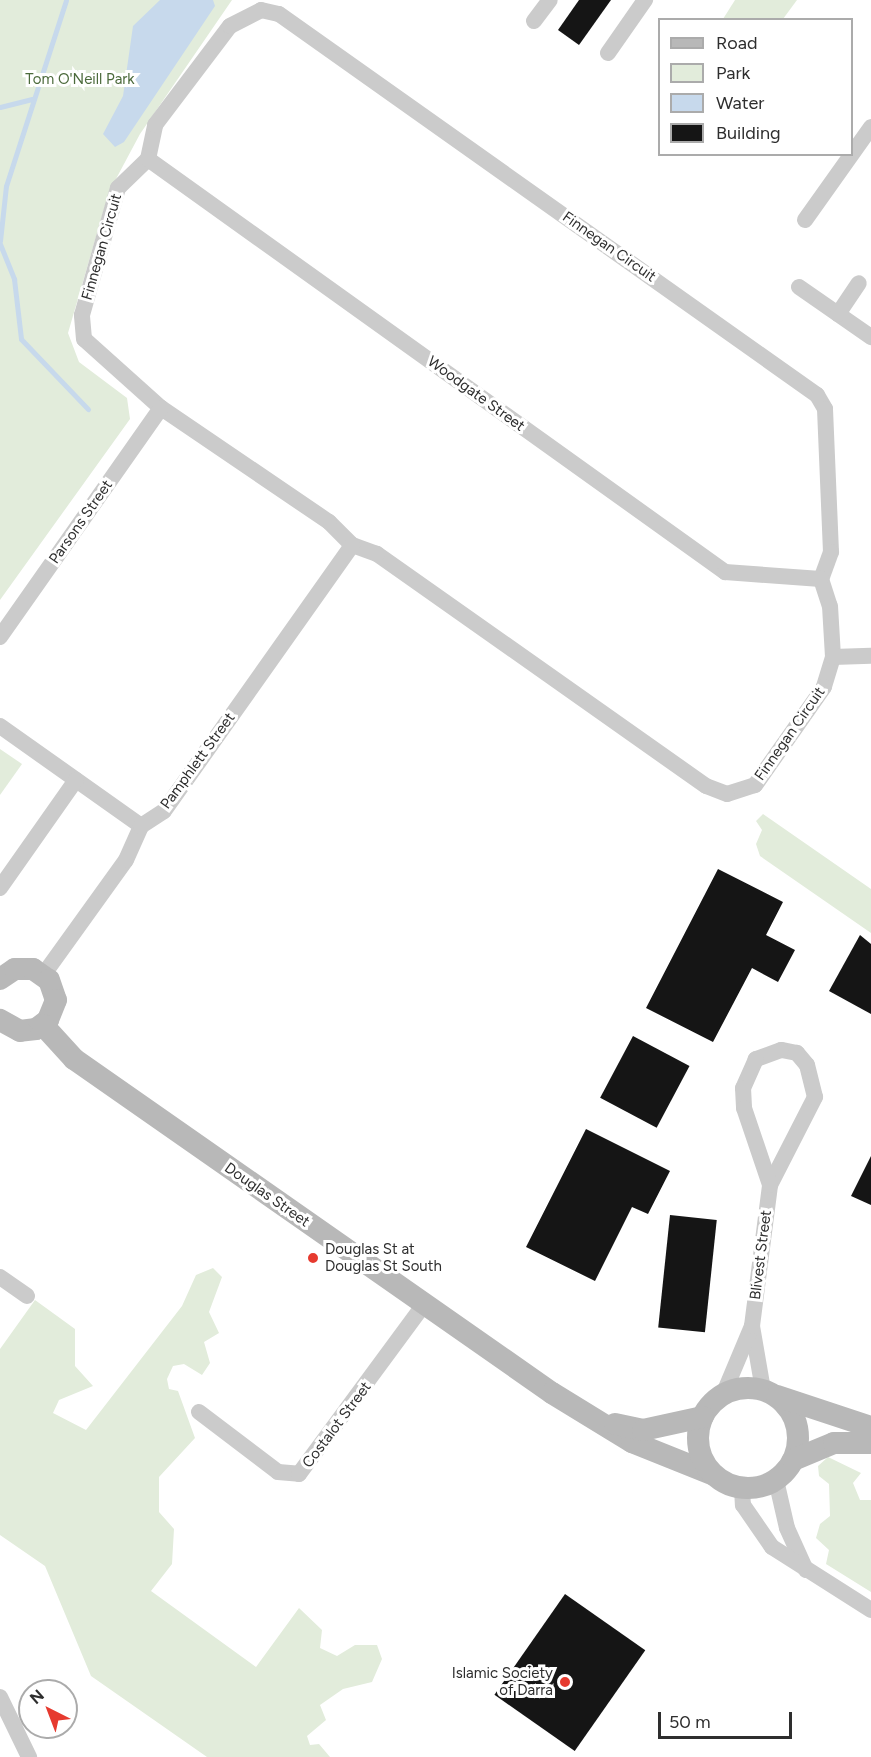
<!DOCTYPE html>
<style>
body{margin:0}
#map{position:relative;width:871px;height:1757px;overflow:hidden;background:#fff;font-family:Figtree,sans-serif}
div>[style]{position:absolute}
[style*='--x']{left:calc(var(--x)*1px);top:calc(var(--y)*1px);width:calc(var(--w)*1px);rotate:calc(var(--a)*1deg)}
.green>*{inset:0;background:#e2ecdb}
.water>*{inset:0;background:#c7d9ec}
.stream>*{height:5px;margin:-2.5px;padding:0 2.5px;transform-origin:2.5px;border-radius:2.5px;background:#c7d9ec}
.building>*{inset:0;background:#151515;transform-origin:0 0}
.street>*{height:16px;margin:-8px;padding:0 8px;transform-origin:8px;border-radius:8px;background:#cbcbcb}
.secondary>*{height:22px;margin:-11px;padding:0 11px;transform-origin:11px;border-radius:11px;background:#b8b8b8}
.secondary>.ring{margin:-11px;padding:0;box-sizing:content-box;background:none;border:22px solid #b8b8b8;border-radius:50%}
.dots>*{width:16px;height:16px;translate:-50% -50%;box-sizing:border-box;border:3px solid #fff;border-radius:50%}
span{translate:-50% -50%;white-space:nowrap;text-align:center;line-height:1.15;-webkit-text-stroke:6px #fff;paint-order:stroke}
.park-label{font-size:15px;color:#4b6a3b}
.street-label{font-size:15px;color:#2e2e2e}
.poi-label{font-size:15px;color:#2e2e2e}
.left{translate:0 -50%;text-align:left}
.right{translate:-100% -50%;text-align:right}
.legend{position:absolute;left:658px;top:18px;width:195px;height:138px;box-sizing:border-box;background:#fff;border:2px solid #ababab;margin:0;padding:8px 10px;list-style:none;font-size:18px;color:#2e2e2e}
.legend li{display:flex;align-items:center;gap:12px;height:30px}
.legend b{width:30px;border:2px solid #ababab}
.north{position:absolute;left:18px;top:1679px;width:60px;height:60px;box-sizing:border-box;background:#fff;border:2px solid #ababab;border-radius:50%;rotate:318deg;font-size:16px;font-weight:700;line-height:24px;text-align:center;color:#2e2e2e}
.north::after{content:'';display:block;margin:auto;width:21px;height:27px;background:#e63a2f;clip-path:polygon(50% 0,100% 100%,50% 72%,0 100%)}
.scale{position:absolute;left:658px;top:1712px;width:134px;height:27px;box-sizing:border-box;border:3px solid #2e2e2e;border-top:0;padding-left:8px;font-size:18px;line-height:21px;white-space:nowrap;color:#2e2e2e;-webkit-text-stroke:4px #fff;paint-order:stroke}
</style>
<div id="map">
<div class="green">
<i style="clip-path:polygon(0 0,232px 0,140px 134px,109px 192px,68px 333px,79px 362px,127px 398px,130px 419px,0 600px)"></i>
<i style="clip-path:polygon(735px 0,797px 0,783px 19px,723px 19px)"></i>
<i style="clip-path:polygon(0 749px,22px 764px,0 795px)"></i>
<i style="clip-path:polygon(763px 814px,871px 889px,871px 933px,760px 856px,756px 844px,762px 830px,756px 821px)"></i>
<i style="clip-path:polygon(213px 1268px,222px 1277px,209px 1312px,219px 1333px,204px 1342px,210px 1363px,202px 1375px,184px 1364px,173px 1366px,167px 1379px,169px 1389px,178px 1391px,195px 1438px,159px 1477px,159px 1512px,174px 1529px,172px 1564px,151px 1591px,256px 1667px,299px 1608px,322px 1630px,320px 1648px,337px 1656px,355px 1645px,377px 1645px,382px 1659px,372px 1682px,343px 1689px,320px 1705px,326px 1720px,307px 1736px,310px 1745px,319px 1744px,330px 1757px,207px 1757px,91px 1676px,45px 1566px,0 1535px,0 1349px,35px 1300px,75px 1329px,75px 1366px,93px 1386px,59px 1400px,53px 1413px,86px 1430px,182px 1306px,196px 1275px)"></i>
<i style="clip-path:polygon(828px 1457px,861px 1473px,853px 1483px,860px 1500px,871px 1500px,871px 1592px,826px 1564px,829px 1550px,816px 1538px,820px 1524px,830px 1516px,829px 1484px,819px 1476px,818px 1466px)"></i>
</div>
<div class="water">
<i style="clip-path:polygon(160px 0,213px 0,215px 6px,124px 142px,115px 147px,103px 134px,123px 96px,133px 26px)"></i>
</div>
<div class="stream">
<i style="--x:0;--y:107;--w:33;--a:-14"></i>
<i style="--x:0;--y:241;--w:55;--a:-83.8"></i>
<i style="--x:6;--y:186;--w:195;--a:-72.1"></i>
<i style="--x:0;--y:244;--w:38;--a:68"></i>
<i style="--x:14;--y:279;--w:60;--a:83.3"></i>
<i style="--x:21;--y:339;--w:97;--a:46.3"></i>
</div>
<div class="building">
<i style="clip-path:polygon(579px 0,611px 0,579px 45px,558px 30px)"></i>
<i style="clip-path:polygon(718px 869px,783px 902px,766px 935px,795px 950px,778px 982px,752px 968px,713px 1042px,646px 1008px)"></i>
<i style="clip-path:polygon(860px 935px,871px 944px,871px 1014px,829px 991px)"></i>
<i style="left:633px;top:1036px;width:64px;height:70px;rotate:28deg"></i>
<i style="clip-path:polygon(586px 1129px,670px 1171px,648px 1214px,632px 1207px,595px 1281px,526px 1247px)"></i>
<i style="clip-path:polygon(871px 1156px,871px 1205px,851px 1196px)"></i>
<i style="left:670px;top:1215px;width:47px;height:113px;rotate:6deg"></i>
<i style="left:565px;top:1594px;width:98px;height:123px;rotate:35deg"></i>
</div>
<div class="street">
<i style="--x:261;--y:10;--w:18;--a:13"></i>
<i style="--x:279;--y:14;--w:659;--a:35.31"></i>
<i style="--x:817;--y:395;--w:16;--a:60"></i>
<i style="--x:825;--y:409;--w:143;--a:87.6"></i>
<i style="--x:831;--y:552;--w:29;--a:110"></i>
<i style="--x:821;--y:579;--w:28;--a:72"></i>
<i style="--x:830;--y:606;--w:51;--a:86.6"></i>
<i style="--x:833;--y:657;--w:31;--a:107"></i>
<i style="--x:824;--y:687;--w:120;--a:125.1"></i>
<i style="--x:755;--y:785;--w:29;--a:162"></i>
<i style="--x:727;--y:794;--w:22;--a:-159"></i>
<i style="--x:706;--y:786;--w:403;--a:-144.8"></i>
<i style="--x:377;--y:554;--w:27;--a:-160"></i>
<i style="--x:352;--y:545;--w:33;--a:-135"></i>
<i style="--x:329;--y:522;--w:203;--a:-145.8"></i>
<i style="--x:161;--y:408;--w:103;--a:-138.1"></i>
<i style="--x:84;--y:339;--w:24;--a:-95"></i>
<i style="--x:82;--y:315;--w:132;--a:-74.2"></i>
<i style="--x:118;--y:188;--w:42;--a:-44"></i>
<i style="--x:148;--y:159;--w:35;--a:-78"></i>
<i style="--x:155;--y:125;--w:124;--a:-52.9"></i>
<i style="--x:230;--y:26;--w:35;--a:-27"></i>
<i style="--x:534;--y:21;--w:26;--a:-53"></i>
<i style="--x:608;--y:53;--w:65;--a:-55.1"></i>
<i style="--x:148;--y:159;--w:710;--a:35.59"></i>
<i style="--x:725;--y:572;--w:96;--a:4.2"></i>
<i style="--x:805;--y:220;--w:114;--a:-54.6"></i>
<i style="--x:799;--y:287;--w:88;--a:34.8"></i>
<i style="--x:838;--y:314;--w:37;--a:-56"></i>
<i style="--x:0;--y:637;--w:280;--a:-54.9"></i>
<i style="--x:833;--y:657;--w:38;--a:-2"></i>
<i style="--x:0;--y:726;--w:173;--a:35.3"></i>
<i style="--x:0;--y:888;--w:132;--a:-54.9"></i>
<i style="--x:44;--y:974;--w:140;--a:-54.3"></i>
<i style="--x:126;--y:860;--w:37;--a:-66"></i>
<i style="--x:141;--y:826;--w:27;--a:-33"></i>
<i style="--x:164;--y:811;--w:326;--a:-54.7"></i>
<i style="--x:0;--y:1277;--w:33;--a:35"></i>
<i style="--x:752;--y:1326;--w:65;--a:80.2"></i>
<i style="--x:723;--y:1395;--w:75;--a:-67.2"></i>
<i style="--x:752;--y:1326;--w:142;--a:-82.7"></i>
<i style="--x:770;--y:1185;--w:99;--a:-62.9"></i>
<i style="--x:815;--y:1097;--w:33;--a:-104"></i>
<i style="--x:807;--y:1065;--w:16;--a:-130"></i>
<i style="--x:797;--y:1053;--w:16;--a:-169"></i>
<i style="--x:781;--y:1050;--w:27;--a:160"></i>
<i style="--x:756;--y:1059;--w:32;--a:114"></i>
<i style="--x:743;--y:1088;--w:20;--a:87"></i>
<i style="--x:744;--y:1108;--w:81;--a:71.3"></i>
<i style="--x:199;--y:1412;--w:99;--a:37.2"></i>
<i style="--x:278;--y:1472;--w:21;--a:5"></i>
<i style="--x:299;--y:1474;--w:209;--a:-53.6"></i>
<i style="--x:776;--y:1480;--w:49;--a:77.1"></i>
<i style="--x:787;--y:1528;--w:46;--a:65.7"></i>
<i style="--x:742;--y:1488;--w:17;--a:87"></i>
<i style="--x:743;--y:1505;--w:51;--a:55.4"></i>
<i style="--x:772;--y:1547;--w:117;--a:32.5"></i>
<i style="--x:0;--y:1697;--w:67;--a:64.2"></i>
</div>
<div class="secondary">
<i style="--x:0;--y:979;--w:18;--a:-34"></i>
<i style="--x:15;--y:969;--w:18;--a:0"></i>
<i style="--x:33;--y:969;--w:19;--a:35"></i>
<i style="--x:49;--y:980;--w:21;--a:71"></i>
<i style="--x:56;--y:1000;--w:22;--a:112"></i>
<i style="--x:48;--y:1020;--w:15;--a:143"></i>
<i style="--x:36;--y:1029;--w:16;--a:173"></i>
<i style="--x:20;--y:1031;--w:23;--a:-151"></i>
<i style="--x:43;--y:1025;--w:46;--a:47.6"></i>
<i style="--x:74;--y:1059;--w:583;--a:34.94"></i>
<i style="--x:552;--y:1393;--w:94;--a:31.5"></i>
<i style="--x:632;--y:1442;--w:88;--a:21.9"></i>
<i class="ring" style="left:698px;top:1388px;width:78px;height:78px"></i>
<i style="--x:777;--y:1396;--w:99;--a:18.3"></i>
<i style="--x:615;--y:1424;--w:29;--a:12"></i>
<i style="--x:643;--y:1430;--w:61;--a:-12.2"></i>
<i style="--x:793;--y:1460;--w:44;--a:-22.5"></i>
<i style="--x:834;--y:1443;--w:37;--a:0"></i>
</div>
<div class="dots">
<i style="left:313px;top:1258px;background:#e63a2f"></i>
<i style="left:565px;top:1682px;background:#e63a2f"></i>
</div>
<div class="park-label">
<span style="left:80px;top:80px">Tom O'Neill Park</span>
</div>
<div class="street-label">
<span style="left:102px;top:247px;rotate:-74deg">Finnegan Circuit</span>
<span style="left:609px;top:247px;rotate:35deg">Finnegan Circuit</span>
<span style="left:476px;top:394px;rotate:36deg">Woodgate Street</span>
<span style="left:81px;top:522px;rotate:-55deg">Parsons Street</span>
<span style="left:790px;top:734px;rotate:-55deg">Finnegan Circuit</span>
<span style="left:198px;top:761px;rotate:-54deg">Pamphlett Street</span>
<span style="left:267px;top:1195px;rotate:35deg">Douglas Street</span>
<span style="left:761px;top:1255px;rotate:-83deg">Blivest Street</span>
<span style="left:337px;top:1425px;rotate:-53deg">Costalot Street</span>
</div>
<div class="poi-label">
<span class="left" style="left:325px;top:1258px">Douglas St at<br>Douglas St South</span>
<span class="right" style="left:553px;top:1682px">Islamic Society<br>of Darra</span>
</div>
<ul class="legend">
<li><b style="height:8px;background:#b8b8b8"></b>Road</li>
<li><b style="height:16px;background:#e2ecdb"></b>Park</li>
<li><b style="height:16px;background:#c7d9ec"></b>Water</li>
<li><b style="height:16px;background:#151515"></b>Building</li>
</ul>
<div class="north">N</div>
<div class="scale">50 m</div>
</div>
